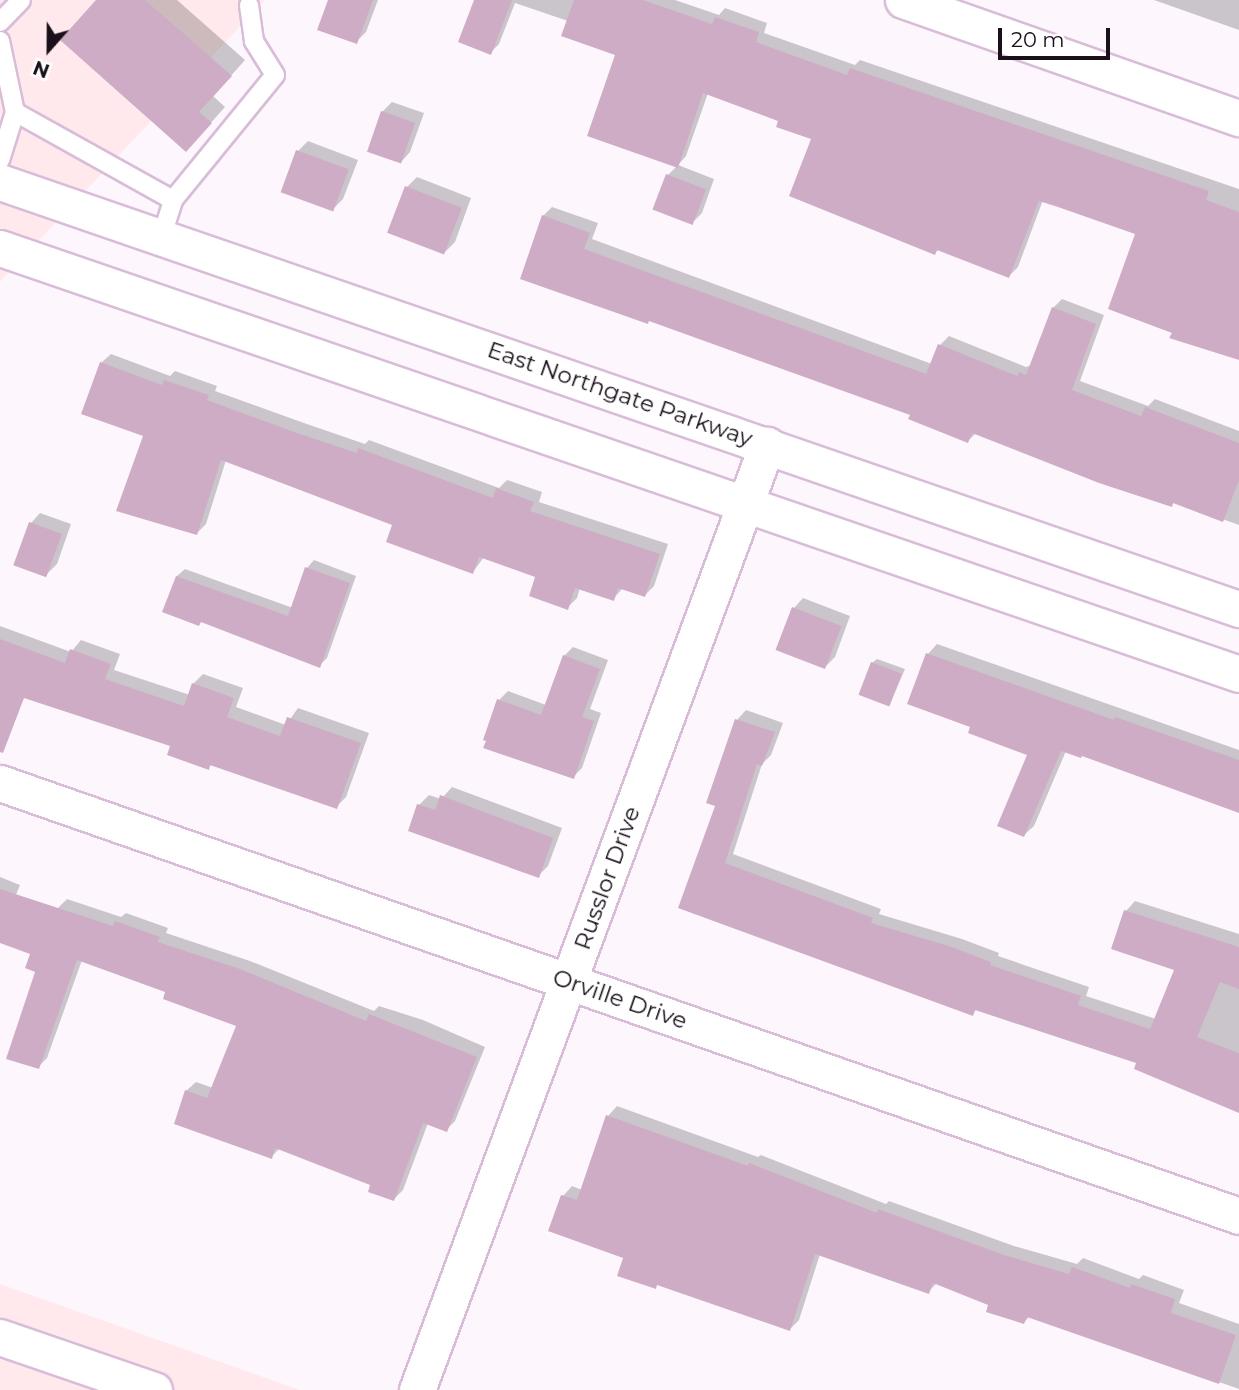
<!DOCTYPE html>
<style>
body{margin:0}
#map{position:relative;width:1239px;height:1390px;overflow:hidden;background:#fdf7fd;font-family:Montserrat,sans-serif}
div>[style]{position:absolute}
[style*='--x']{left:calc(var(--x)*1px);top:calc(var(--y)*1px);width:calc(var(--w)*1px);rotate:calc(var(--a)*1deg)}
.industrial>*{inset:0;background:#ffe9ed}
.shadow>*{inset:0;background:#0003}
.building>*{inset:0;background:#cfacc6;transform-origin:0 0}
.roads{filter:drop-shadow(2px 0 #d8bcd8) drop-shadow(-2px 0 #d8bcd8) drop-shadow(0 2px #d8bcd8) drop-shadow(0 -2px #d8bcd8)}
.service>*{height:18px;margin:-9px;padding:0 9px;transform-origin:9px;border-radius:9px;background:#fff}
.minor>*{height:35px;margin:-17.5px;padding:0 17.5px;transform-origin:17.5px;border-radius:17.5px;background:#fff}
span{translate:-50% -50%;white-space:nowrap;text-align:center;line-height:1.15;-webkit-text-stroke:7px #fff;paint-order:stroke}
.street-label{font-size:23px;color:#191019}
.north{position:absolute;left:14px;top:14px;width:70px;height:70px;-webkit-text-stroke:5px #fff;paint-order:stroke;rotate:201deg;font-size:19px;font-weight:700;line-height:28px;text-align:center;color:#191019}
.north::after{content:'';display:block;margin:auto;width:24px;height:32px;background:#191019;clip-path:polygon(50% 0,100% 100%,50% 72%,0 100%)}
.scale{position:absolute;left:998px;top:28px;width:112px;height:32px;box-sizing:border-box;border:4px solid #191019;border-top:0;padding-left:9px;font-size:21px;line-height:24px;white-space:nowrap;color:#191019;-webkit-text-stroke:5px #fff;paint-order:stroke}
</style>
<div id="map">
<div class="industrial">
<i style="clip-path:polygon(0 0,265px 0,0 282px)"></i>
<i style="clip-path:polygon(0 1284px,300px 1390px,0 1390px)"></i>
</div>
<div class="shadow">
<i style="clip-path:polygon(98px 0,177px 0,245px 60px,213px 96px,225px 107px,200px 135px)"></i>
<i style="clip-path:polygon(330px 0,378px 0,366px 32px,356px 42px)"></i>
<i style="clip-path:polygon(476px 0,675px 0,719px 15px,725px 8px,767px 23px,764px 33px,855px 65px,860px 60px,1239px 189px,1239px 358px,1174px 331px,1137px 233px,1043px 200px,1018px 267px,1009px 276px,939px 249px,935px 253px,813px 138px,780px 120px,708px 93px,686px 156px,678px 165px,714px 179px,702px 213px,692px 223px,668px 175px,677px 166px,617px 54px,568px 21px,515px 3px,499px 44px,490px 53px)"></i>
<i style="clip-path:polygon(1154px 0,1239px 0,1239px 30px)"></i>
<i style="clip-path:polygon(392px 102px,424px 113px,410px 152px,401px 162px,382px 112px)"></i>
<i style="clip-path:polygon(308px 141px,358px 160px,343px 199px,333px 209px,298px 151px)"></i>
<i style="clip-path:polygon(417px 177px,471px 198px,455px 242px,445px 252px,407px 187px)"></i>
<i style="clip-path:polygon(552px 207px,598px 223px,592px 239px,932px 364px,940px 345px,949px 336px,1026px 367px,1032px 365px,1053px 308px,1062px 299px,1104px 315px,1080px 381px,1148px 406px,1155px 399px,1239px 431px,1239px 525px,1175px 502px,1171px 505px,976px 433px,968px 441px,912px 414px,651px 319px,543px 216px)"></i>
<i style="clip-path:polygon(111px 354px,170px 376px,175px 371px,217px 386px,215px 391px,304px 423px,365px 444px,369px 440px,499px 488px,507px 480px,542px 492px,539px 502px,668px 544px,654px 586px,645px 595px,623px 588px,613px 599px,580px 588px,577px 598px,567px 608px,538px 576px,484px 557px,473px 572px,395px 524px,226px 460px,206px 524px,197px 533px,146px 435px,101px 363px)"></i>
<i style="clip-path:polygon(40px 513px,71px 524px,57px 564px,47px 574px,31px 523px)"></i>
<i style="clip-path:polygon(314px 560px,356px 576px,327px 658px,319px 666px,202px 621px,164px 611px,177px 576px,185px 569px,293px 608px,307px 568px)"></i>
<i style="clip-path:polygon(803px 598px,850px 616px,835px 657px,825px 667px,794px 608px)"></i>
<i style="clip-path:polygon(0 626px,71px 652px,81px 640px,120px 654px,114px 670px,190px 695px,193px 684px,203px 674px,243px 688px,236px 707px,286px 725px,298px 708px,369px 733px,346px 797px,336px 807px,212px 764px,208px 768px,172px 745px,26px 697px,21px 701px,0 693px)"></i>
<i style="clip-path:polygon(937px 644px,1239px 750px,1239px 812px,1083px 754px,1066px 751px,1034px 826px,1024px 835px,1030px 754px,972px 726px,928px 654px)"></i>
<i style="clip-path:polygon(573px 647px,608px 660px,590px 709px,601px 713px,582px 768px,573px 777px,499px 700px,508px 691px,546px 705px,564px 656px)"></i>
<i style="clip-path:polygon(877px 659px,905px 669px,890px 704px,872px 663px)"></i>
<i style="clip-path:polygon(746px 710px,783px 723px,771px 755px,762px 764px,733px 854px,881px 909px,879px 914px,962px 939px,999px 953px,998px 956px,1089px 987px,1086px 996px,1156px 1019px,1177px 969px,1126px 911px,1135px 901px,1239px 934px,1239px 1111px,1138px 1062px,977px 1009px,972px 1014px,680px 907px,718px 805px,708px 802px,737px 720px)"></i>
<i style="clip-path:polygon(452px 787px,562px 828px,548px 866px,538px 876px,419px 805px,429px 795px,441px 799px)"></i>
<i style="clip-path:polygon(0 877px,20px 885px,0 934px)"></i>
<i style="clip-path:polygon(67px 899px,121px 917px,126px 913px,168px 928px,166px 933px,250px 961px,374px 1011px,379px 1006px,423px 1020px,485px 1047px,455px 1121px,446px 1130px,428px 1123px,403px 1190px,394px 1199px,372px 1183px,280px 1148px,271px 1157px,186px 1091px,196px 1082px,213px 1088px,238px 1025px,168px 990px,82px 960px,47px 1058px,38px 1067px,8px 1058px,58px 908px)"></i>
<i style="clip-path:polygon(617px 1106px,758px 1157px,761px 1155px,886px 1204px,889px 1201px,1014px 1246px,1077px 1264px,1083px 1258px,1139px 1279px,1143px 1275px,1184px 1290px,1179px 1303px,1239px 1324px,1239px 1389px,1030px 1316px,1024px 1322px,991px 1304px,937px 1283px,928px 1292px,820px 1254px,799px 1320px,790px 1329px,625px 1257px,563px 1196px,572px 1186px,582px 1190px,608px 1116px)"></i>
</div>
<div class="building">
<i style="clip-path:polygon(96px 0,145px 0,232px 76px,199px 112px,212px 123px,186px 152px,60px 40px)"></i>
<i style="clip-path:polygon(328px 0,373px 0,357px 44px,317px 30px)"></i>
<i style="clip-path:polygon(474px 0,512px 0,491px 55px,458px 42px)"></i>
<i style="clip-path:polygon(574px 0,643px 0,712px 24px,715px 17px,759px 32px,756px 42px,847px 75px,850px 68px,1209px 191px,1206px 200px,1239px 212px,1239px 360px,1169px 338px,1172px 333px,1108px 309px,1135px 234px,1058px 207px,1039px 201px,1009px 278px,937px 250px,935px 255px,789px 196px,811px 139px,776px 127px,778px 121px,703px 93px,678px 168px,587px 136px,615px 55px,561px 36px)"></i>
<i style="left:381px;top:111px;width:36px;height:43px;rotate:19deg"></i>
<i style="left:296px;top:150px;width:56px;height:45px;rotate:20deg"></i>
<i style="left:666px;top:174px;width:43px;height:38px;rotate:21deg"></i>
<i style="left:405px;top:186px;width:61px;height:50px;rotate:21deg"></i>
<i style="clip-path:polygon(542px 215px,590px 233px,584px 249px,926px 374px,938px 344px,1017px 376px,1019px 372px,1026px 375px,1052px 307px,1096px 324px,1072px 390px,1141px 416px,1145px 407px,1239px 443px,1239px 480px,1223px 522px,1173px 503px,1172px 507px,1099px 483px,972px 433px,968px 443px,908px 419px,910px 415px,649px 321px,648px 324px,520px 279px)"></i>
<i style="clip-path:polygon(100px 362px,162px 385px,164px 380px,209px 395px,207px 400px,294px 432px,357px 453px,358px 448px,493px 498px,496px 488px,534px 502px,530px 511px,660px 554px,645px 597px,618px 588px,614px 601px,575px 588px,568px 610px,529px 596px,535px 577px,479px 557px,473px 574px,386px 542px,392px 525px,221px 460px,197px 535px,116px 511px,143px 436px,81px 414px)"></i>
<i style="left:29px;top:522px;width:35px;height:46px;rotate:20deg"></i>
<i style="clip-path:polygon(305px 567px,350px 583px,320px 668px,201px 622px,199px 626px,162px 612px,176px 576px,288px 616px)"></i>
<i style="left:792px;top:607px;width:53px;height:46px;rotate:21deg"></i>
<i style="clip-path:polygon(0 639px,65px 663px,70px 649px,111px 664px,105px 679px,184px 706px,192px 683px,234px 698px,227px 717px,280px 736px,287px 717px,361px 743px,337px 809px,210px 765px,209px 770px,167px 755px,170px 746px,24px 698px,3px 753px,0 752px)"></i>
<i style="clip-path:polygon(926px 653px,1114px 720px,1115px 717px,1239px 760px,1239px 813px,1082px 756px,1081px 758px,1061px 751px,1024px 837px,997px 826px,1027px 755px,968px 733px,970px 727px,907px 704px)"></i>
<i style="clip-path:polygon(563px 655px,600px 669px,582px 717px,594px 721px,574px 779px,483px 748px,486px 741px,483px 740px,497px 699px,541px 715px)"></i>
<i style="left:871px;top:662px;width:33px;height:35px;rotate:21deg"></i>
<i style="clip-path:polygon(735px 719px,775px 732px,762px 766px,757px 764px,725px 863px,873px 918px,871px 923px,952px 947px,991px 962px,990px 965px,1081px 996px,1078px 1005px,1150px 1029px,1174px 970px,1111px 949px,1124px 910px,1239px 947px,1239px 989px,1220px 982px,1197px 1037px,1239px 1053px,1239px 1113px,1134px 1069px,1136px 1063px,975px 1010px,973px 1016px,678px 908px,715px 806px,706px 803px)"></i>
<i style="clip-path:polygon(440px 795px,553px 838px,539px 878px,408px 831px,417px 804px,435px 810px)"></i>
<i style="clip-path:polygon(0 889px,113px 926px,115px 921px,160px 937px,158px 942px,240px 969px,366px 1021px,369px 1014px,477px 1057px,447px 1132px,423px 1123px,394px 1201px,368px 1192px,370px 1185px,275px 1148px,272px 1159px,174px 1124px,185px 1090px,207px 1098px,236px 1026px,163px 999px,165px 992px,77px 960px,39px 1069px,6px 1059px,35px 972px,25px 968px,30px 954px,0 943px)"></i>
<i style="clip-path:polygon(606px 1115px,748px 1166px,749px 1163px,877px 1213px,878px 1209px,1004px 1255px,1069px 1274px,1072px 1267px,1130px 1288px,1131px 1284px,1175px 1299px,1171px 1313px,1236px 1335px,1219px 1384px,1027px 1317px,1024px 1324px,986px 1312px,988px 1305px,933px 1283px,929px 1294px,815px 1254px,790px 1331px,657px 1285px,656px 1289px,617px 1276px,623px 1258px,548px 1231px,561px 1195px,577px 1200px)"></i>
</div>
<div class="roads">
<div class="service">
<i style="--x:0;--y:22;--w:30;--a:-46"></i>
<i style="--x:0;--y:41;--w:73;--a:78.1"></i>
<i style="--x:15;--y:112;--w:181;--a:29.1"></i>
<i style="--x:0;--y:160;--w:50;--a:-72.6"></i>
<i style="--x:161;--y:238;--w:40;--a:-72"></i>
<i style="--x:173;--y:200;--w:161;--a:-50.8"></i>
<i style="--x:275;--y:75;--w:40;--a:-122"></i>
<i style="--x:254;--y:41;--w:36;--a:-98"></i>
</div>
<div class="minor">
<i style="--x:903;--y:0;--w:356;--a:19.4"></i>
<i style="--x:0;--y:182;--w:1311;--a:19.02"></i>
<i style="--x:0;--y:248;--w:1310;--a:18.97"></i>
<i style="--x:0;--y:783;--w:1312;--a:19.26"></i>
<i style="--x:0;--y:1337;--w:163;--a:19"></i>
<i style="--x:417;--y:1390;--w:1008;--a:-69.68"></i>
</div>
</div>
<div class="street-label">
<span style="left:620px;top:394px;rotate:19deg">East Northgate Parkway</span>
<span style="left:607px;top:878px;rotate:-70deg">Russlor Drive</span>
<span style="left:620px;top:999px;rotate:19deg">Orville Drive</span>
</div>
<div class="north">N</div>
<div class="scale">20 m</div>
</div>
